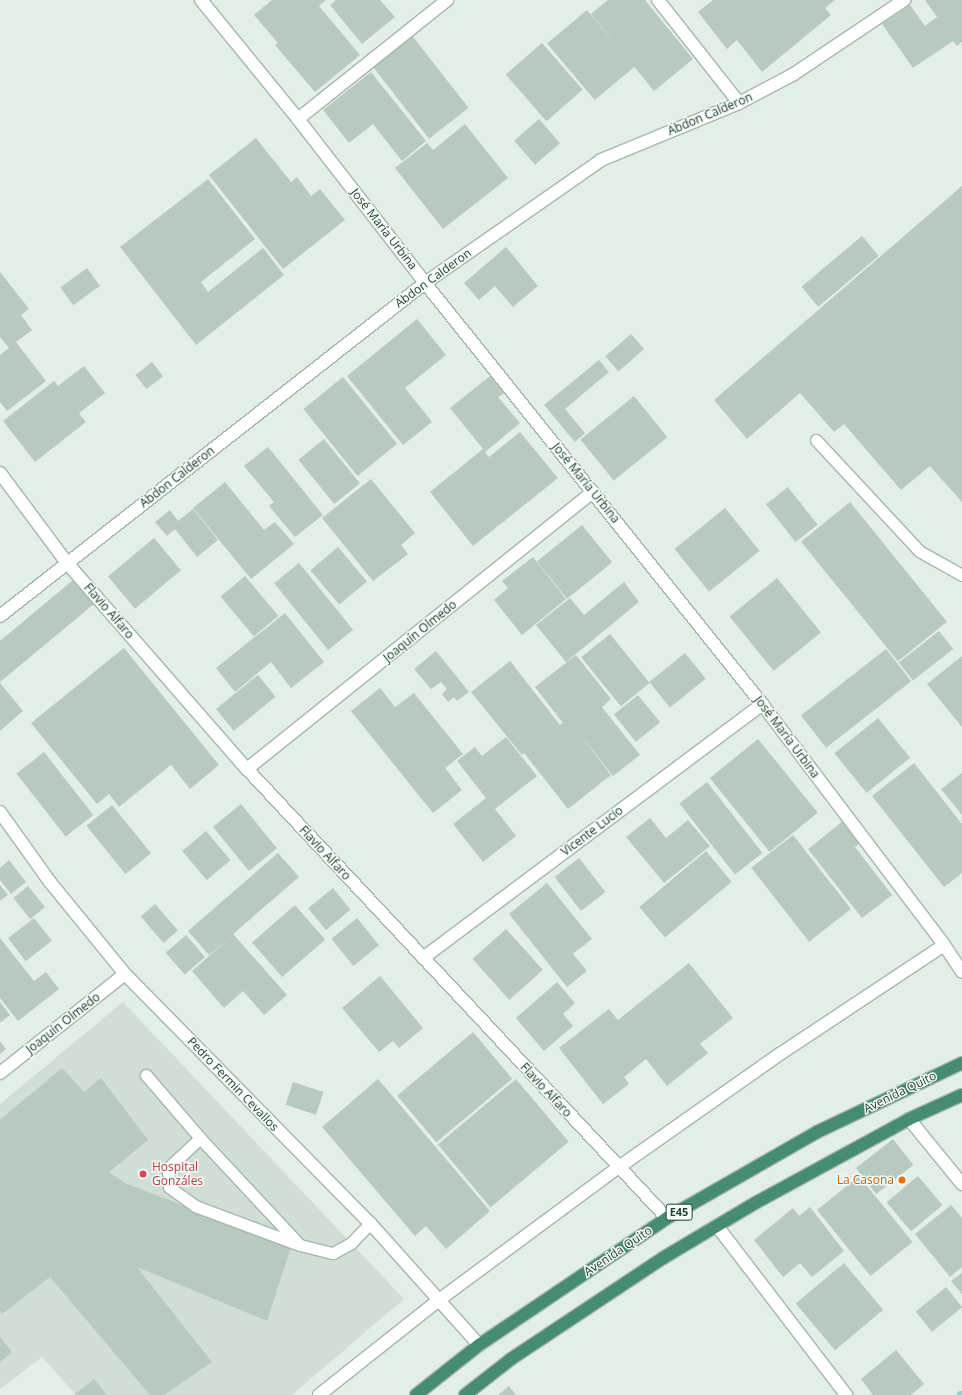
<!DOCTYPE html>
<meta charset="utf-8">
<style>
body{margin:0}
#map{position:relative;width:962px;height:1395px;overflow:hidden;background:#e3eee7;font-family:"Open Sans",sans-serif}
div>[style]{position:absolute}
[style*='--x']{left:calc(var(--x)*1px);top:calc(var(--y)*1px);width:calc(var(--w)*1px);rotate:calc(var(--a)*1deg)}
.built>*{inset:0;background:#d1ded6}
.stream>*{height:8px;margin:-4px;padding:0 4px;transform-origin:4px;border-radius:4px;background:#85d7d9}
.building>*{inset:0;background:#b8c9c0;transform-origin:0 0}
.roads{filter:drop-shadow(1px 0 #a5b7ae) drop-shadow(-1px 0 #a5b7ae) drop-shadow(0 1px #a5b7ae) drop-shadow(0 -1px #a5b7ae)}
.service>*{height:11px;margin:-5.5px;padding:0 5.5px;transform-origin:5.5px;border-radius:5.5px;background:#fff}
.minor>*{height:12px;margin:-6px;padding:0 6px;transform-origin:6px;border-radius:6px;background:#fff}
.trunk>*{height:12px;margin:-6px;padding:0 6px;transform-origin:6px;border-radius:6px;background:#468c72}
.dots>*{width:11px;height:11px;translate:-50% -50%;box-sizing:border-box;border:2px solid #f4faf6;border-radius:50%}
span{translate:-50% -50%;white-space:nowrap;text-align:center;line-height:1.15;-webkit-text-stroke:3px #f4faf6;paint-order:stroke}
.shield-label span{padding:1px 3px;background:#f4faf6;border:1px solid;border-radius:3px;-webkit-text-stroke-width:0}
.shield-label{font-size:11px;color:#204234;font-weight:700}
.street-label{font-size:12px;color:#204234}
.health-label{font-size:12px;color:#be3a42}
.left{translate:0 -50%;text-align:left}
.food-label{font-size:12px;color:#c56008}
.right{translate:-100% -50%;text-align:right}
</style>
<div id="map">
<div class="built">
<i style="clip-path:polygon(123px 1002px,404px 1299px,292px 1395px,76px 1395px,42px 1357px,0 1389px,0 1104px)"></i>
</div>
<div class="stream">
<i style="--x:961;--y:1395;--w:1;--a:0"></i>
</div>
<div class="building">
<i style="clip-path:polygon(272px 0,326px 0,319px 6px,360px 55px,315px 92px,275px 45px,278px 43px,254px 15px)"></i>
<i style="clip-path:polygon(336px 0,380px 0,395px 17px,362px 44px,330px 5px)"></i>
<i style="clip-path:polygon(608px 0,645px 0,693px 59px,654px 91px,591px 14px)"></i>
<i style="clip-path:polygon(713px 0,835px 0,825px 8px,831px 15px,762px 72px,737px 40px,727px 49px,698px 12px)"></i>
<i style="clip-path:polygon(925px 0,962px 0,962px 42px,957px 46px,953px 41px,913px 68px,882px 24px,910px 5px,925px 26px,937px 17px)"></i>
<i style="left:587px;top:10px;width:74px;height:52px;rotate:50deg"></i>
<i style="left:410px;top:33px;width:95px;height:50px;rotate:52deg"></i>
<i style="left:542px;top:43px;width:62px;height:48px;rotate:49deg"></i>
<i style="clip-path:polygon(371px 72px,426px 141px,402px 161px,373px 124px,349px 143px,323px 110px)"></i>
<i style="left:539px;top:119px;width:32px;height:33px;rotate:49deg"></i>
<i style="clip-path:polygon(465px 124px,508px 178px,443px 229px,395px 168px,427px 143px,433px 150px)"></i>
<i style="clip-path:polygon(256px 138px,291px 182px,297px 177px,311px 196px,320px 189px,345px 220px,283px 269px,209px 175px)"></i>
<i style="clip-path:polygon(208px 179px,255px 239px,201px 282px,208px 292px,263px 248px,284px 275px,196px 345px,120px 247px)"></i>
<i style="clip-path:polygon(962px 186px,962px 502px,930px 466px,901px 490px,844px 424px,834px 432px,800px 393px,747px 439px,714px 400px)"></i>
<i style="left:862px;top:236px;width:26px;height:79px;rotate:50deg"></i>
<i style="clip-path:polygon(506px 247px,538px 286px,513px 307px,495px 286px,479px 300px,464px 283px)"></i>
<i style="left:87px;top:268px;width:22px;height:33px;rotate:54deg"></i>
<i style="clip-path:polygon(0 272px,29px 309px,21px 315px,32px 330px,16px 342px,46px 381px,7px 411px,0 402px,0 355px,9px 348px,0 337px)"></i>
<i style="clip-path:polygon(417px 319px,446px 355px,405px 388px,432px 422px,403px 445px,347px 376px)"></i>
<i style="left:631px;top:334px;width:20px;height:34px;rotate:49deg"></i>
<i style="clip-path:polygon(599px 360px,609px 372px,565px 409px,585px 433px,575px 442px,544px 405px)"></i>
<i style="left:152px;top:362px;width:18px;height:21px;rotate:52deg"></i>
<i style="clip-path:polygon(84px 366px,105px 393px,79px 413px,86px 422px,35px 462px,3px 421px,54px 381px,58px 386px)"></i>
<i style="clip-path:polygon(490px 376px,504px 393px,498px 397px,520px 423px,485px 452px,489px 457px,520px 432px,558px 478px,473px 546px,430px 492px,483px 449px,450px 408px)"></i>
<i style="left:343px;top:377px;width:86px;height:51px;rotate:51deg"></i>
<i style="left:634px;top:396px;width:53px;height:69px;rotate:51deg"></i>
<i style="left:324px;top:439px;width:57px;height:33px;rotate:51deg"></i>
<i style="clip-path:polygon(268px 447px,323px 515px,295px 537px,269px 506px,274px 502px,244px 466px)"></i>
<i style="clip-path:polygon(371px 479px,415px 533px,401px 545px,408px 554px,373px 581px,322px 518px)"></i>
<i style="clip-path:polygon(225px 482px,264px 530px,275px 522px,294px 544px,251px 579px,193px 508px)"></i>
<i style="left:788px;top:487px;width:48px;height:28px;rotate:52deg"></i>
<i style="left:850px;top:502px;width:154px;height:63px;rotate:51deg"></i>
<i style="left:725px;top:508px;width:55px;height:65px;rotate:51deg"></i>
<i style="clip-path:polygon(193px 509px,218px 540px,197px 557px,175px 529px,167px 536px,155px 522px,170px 510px,178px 521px)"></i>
<i style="left:582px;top:525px;width:48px;height:58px;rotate:51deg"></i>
<i style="left:154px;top:538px;width:42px;height:60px;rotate:50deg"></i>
<i style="left:338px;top:547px;width:45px;height:36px;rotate:50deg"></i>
<i style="clip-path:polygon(533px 557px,566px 599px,522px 635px,494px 600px,508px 588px,502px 581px)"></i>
<i style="left:299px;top:563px;width:86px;height:32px;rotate:51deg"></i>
<i style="left:245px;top:576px;width:52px;height:32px;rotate:50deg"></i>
<i style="left:777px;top:578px;width:70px;height:61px;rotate:51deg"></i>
<i style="clip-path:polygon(73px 580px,94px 604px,0 682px,0 641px)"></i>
<i style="clip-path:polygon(624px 582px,639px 602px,566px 662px,536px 625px,570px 598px,584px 615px)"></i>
<i style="clip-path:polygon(285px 613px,324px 662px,291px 688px,271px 662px,235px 692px,216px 668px)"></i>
<i style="left:939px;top:631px;width:23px;height:51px;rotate:52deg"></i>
<i style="left:610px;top:634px;width:63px;height:37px;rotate:51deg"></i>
<i style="clip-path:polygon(124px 648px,219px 765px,190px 789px,171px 765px,119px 807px,109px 794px,97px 804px,31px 723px)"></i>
<i style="left:886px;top:649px;width:41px;height:108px;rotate:52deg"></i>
<i style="clip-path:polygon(436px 651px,469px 692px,457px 701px,454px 697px,448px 702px,442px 694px,447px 689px,441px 682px,431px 689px,414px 669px)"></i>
<i style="left:685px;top:653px;width:33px;height:46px;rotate:51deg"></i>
<i style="clip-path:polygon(576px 655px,611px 699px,602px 707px,640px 755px,613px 776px,575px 728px,611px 775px,568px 809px,524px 753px,522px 755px,471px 692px,510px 661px,560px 725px,563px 723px,535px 687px)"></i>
<i style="clip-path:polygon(962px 656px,962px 727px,927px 684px)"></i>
<i style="left:258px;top:675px;width:28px;height:54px;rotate:51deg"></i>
<i style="clip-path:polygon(0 683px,23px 711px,0 731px)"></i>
<i style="clip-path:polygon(380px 688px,395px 707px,414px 693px,463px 754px,445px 768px,462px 790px,433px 813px,351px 711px)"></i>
<i style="left:638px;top:695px;width:35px;height:31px;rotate:51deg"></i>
<i style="left:878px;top:718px;width:51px;height:56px;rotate:51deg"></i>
<i style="clip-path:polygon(506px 737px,537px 776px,495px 809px,516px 836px,483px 862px,453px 824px,486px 798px,457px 761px,475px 747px,482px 756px)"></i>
<i style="left:758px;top:739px;width:95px;height:62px;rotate:51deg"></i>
<i style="left:44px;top:752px;width:80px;height:35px;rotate:52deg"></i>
<i style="clip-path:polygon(914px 763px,962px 824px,962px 873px,944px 887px,872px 796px)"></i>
<i style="clip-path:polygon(962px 773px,962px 815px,941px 789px)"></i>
<i style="left:707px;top:782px;width:90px;height:35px;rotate:52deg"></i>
<i style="left:241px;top:804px;width:57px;height:36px;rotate:51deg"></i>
<i style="left:112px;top:805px;width:62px;height:33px;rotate:51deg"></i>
<i style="clip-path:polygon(650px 818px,666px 838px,688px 820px,710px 846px,664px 883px,626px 837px)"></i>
<i style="clip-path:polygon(843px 821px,860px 843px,855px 847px,892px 895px,862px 918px,808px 849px)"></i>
<i style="left:206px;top:831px;width:38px;height:31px;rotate:50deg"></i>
<i style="left:793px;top:835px;width:94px;height:53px;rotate:52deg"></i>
<i style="left:706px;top:851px;width:40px;height:87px;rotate:50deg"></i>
<i style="clip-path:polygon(278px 853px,299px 877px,233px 934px,287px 995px,264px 1015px,243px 991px,224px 1008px,192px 971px,232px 936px,209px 955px,188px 931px)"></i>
<i style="left:579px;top:858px;width:43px;height:31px;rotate:52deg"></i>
<i style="clip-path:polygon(9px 860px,26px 882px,11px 894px,0 880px,0 868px)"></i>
<i style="clip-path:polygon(547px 883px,592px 939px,573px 954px,587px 971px,567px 987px,509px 914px)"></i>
<i style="clip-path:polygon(0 885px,8px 895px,0 901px)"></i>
<i style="left:28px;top:886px;width:27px;height:19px;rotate:51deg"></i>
<i style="left:333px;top:888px;width:28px;height:32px;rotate:51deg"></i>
<i style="left:155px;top:904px;width:35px;height:19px;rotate:49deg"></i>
<i style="left:295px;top:905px;width:46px;height:57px;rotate:49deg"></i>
<i style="left:34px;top:918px;width:29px;height:33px;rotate:52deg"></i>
<i style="left:357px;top:918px;width:35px;height:33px;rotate:51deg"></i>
<i style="left:506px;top:929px;width:55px;height:45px;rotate:48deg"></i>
<i style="left:186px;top:935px;width:29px;height:27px;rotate:49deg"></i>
<i style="clip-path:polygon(0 938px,34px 981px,46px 972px,59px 989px,18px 1021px,0 998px)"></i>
<i style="clip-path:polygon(689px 963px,733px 1018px,700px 1044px,708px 1053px,667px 1086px,646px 1059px,624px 1077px,629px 1084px,603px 1104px,559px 1048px,609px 1009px,618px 1020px)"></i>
<i style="clip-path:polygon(380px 976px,423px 1028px,399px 1048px,393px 1041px,379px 1052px,342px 1008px)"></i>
<i style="clip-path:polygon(557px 982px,575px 1003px,563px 1014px,573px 1026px,544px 1051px,516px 1018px)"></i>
<i style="clip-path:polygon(0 1002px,10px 1015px,0 1023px)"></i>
<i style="left:473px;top:1032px;width:61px;height:99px;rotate:50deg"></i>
<i style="clip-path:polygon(0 1041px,6px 1049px,0 1054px)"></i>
<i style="clip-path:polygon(62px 1068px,84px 1092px,101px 1078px,148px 1140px,109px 1172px,125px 1183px,291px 1247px,267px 1321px,137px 1267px,212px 1362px,164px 1395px,150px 1395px,50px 1277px,2px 1314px,0 1311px,0 1120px)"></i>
<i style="clip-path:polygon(378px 1079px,490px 1211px,446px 1249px,426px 1226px,415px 1236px,322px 1127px)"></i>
<i style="left:516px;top:1079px;width:82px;height:102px;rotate:50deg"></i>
<i style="left:293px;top:1082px;width:32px;height:24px;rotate:18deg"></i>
<i style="left:893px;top:1139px;width:33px;height:47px;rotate:52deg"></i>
<i style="left:859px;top:1176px;width:85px;height:54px;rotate:51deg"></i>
<i style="left:918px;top:1176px;width:38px;height:41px;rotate:50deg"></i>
<i style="clip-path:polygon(951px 1205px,962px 1218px,962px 1267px,950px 1277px,915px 1234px)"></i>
<i style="clip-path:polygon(810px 1207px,844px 1251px,812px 1277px,800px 1263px,783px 1277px,754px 1240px,793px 1208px,799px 1216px)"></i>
<i style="left:844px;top:1263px;width:61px;height:63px;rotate:50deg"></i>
<i style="clip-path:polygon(962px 1273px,962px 1294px,951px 1281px)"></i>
<i style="left:946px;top:1287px;width:26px;height:39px;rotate:51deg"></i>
<i style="clip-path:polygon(0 1337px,12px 1352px,0 1362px)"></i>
<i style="clip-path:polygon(896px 1350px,924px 1384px,911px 1395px,873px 1395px,861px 1379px)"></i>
<i style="clip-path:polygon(94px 1379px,107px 1395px,74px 1395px)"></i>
<i style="clip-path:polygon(509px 1386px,516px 1395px,498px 1395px)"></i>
</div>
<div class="roads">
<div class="service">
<i style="--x:816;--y:440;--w:151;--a:47.1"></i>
<i style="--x:919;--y:551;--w:49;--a:29.2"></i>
<i style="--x:146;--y:1075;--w:83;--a:49.4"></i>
<i style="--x:200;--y:1138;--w:145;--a:47"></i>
<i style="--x:200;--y:1138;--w:44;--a:136.8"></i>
<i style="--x:168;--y:1168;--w:19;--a:87"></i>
<i style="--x:169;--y:1187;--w:32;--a:36"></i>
<i style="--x:195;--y:1206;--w:112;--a:20.4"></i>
<i style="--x:300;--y:1245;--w:34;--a:14"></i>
<i style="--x:333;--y:1253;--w:21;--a:-29"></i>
<i style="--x:351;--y:1243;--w:28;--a:-46"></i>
</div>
<div class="minor">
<i style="--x:201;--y:0;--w:154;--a:50.8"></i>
<i style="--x:298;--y:119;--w:207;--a:52.2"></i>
<i style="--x:425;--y:283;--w:539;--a:51.32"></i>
<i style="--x:762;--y:704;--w:302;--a:52.9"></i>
<i style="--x:944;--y:945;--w:32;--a:56"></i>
<i style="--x:658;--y:0;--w:131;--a:51.8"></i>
<i style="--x:298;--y:119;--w:191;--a:-38.6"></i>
<i style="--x:0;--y:473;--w:112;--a:53.3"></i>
<i style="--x:67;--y:563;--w:274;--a:48.9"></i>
<i style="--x:247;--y:769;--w:615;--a:46.91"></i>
<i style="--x:0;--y:616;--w:540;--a:-38.08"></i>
<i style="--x:425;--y:283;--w:215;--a:-34.9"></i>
<i style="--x:601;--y:160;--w:149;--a:-22.4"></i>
<i style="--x:739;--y:103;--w:62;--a:-27.8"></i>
<i style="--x:794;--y:74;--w:133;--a:-33.9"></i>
<i style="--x:247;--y:769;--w:443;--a:-38.7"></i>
<i style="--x:0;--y:812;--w:86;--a:54.5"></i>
<i style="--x:50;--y:882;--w:119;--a:50.8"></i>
<i style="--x:125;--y:974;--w:349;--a:45.5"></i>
<i style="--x:370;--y:1223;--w:164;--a:48.2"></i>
<i style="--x:423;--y:958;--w:424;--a:-36.8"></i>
<i style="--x:0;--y:1073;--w:159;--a:-38.4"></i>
<i style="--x:909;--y:1119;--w:84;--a:50.8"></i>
<i style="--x:717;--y:1226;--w:213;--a:52.6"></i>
<i style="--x:319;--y:1395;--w:153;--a:-38.4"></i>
<i style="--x:439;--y:1300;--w:224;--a:-36.5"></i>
<i style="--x:619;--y:1167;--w:197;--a:-35.1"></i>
<i style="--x:780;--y:1054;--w:197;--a:-33.6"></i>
</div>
<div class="trunk">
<i style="--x:416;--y:1395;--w:80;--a:-38.4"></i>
<i style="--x:479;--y:1345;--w:227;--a:-34"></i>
<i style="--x:667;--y:1218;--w:173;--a:-29.8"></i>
<i style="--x:817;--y:1132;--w:161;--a:-25.4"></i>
<i style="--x:465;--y:1395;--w:58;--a:-38"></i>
<i style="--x:511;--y:1359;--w:182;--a:-33.6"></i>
<i style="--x:663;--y:1258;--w:109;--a:-30.8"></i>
<i style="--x:757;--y:1202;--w:173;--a:-28.6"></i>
<i style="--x:909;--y:1119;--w:58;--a:-24.4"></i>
</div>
</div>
<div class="dots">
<i style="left:143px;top:1174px;background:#e0444e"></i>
<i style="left:902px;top:1180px;background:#e8710a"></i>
</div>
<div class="shield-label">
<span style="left:679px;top:1212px">E45</span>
</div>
<div class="street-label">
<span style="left:710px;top:114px;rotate:-23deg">Abdon Calderon</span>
<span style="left:384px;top:229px;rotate:52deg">José María Urbina</span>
<span style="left:433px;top:278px;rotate:-36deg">Abdon Calderon</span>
<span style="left:177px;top:477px;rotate:-38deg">Abdon Calderon</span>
<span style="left:586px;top:483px;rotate:51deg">José María Urbina</span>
<span style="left:109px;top:611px;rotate:49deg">Flavio Alfaro</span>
<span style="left:420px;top:631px;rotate:-39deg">Joaquín Olmedo</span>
<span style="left:787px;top:737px;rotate:53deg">José María Urbina</span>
<span style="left:592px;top:831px;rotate:-37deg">Vicente Lucio</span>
<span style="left:325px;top:853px;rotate:47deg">Flavio Alfaro</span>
<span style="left:63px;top:1023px;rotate:-38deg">Joaquín Olmedo</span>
<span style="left:233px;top:1084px;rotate:46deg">Pedro Fermin Cevallos</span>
<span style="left:546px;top:1090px;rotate:47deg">Flavio Alfaro</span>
<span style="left:900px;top:1092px;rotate:-26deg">Avenida Quito</span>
<span style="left:618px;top:1251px;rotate:-34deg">Avenida Quito</span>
</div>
<div class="health-label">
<span class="left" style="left:152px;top:1174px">Hospital<br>Gonzáles</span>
</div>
<div class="food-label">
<span class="right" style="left:894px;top:1180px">La Casona</span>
</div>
</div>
